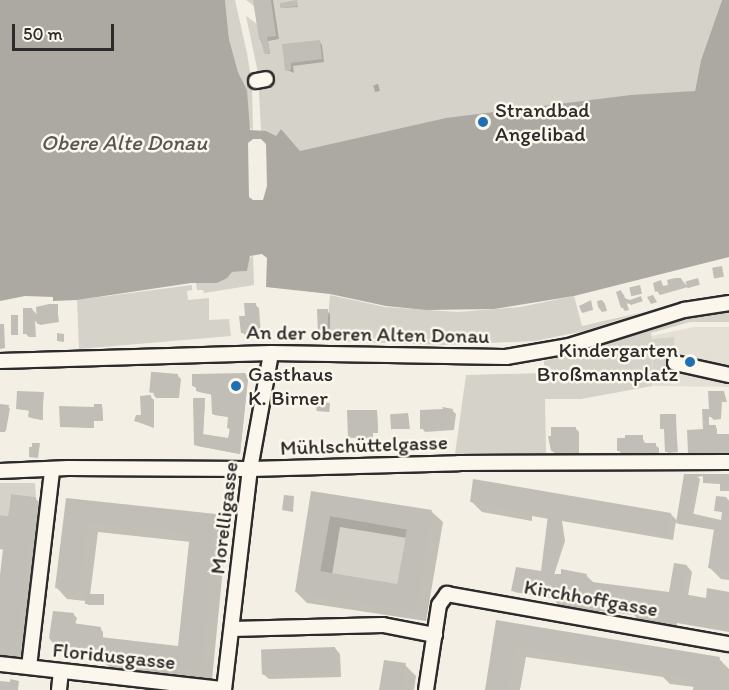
<!DOCTYPE html>
<meta charset="utf-8">
<style>
body{margin:0}
#map{position:relative;width:729px;height:690px;overflow:hidden;background:#f3efe4;font-family:Itim,sans-serif}
div>[style]{position:absolute}
[style*='--x']{left:calc(var(--x)*1px);top:calc(var(--y)*1px);width:calc(var(--w)*1px);rotate:calc(var(--a)*1deg)}
.built>*{inset:0;background:#e4e0d6}
.green>*{inset:0;background:#d5d2c9;transform-origin:0 0}
.water>*{inset:0;background:#aca9a2}
.shadow>*{inset:0;background:#0003;transform-origin:0 0}
.building>*{inset:0;background:#c0beb6;transform-origin:0 0}
.roads{filter:drop-shadow(2px 0 #2b2b2b) drop-shadow(-2px 0 #2b2b2b) drop-shadow(0 2px #2b2b2b) drop-shadow(0 -2px #2b2b2b)}
.minor>*{height:14px;margin:-7px;padding:0 7px;transform-origin:7px;border-radius:7px;background:#fbf7ec}
.dots>*{width:16px;height:16px;translate:-50% -50%;box-sizing:border-box;border:3px solid #fbf7ec;border-radius:50%}
span{translate:-50% -50%;white-space:nowrap;text-align:center;line-height:1.15;-webkit-text-stroke:5px #fbf7ec;paint-order:stroke}
.poi-label{font-size:21px;color:#2b2b2b}
.left{translate:0 -50%;text-align:left}
.right{translate:-100% -50%;text-align:right}
.street-label{font-size:21px;color:#2b2b2b}
.water-label{font-size:22px;color:#585755;font-style:italic}
.scale{position:absolute;left:12px;top:24px;width:102px;height:27px;box-sizing:border-box;border:3px solid #2b2b2b;border-top:0;padding-left:8px;font-size:18px;line-height:21px;white-space:nowrap;color:#2b2b2b;-webkit-text-stroke:4px #fbf7ec;paint-order:stroke}
</style>
<div id="map">
<div class="built">
<i style="clip-path:polygon(694px 327px,729px 327px,729px 387px,652px 386px,651px 336px)"></i>
</div>
<div class="green">
<i style="clip-path:polygon(225px 0,235px 0,247px 53px,252px 85px,253px 131px,247px 124px,247px 90px,238px 72px,229px 39px)"></i>
<i style="clip-path:polygon(246px 0,722px 0,701px 60px,695px 91px,308px 162px,281px 129px,276px 136px,261px 131px,258px 73px,246px 16px,257px 24px,254px 6px)"></i>
<i style="clip-path:polygon(253px 255px,254px 285px,204px 293px,203px 290px,197px 290px,196px 283px,217px 283px,232px 272px,247px 271px,249px 259px)"></i>
<i style="clip-path:polygon(192px 285px,192px 290px,187px 291px,188px 300px,209px 298px,209px 320px,229px 319px,231px 336px,79px 349px,77px 300px)"></i>
<i style="clip-path:polygon(330px 295px,385px 307px,458px 312px,520px 307px,574px 296px,582px 326px,643px 312px,584px 331px,535px 341px,445px 345px,326px 341px)"></i>
<i style="clip-path:polygon(729px 310px,729px 322px,690px 322px,651px 333px,652px 339px,674px 337px,676px 382px,654px 384px,652px 350px,652px 386px,581px 399px,545px 399px,546px 453px,455px 454px,466px 375px,544px 373px,544px 361px,571px 355px,695px 315px)"></i>
<i style="clip-path:polygon(0 483px,35px 483px,36px 497px,11px 494px,8px 516px,0 515px)"></i>
<i style="left:330px;top:516px;width:78px;height:56px;rotate:10deg"></i>
</div>
<div class="water">
<i style="clip-path:polygon(evenodd,0 0,225px 0,229px 39px,238px 72px,247px 90px,250px 130px,266px 131px,276px 136px,281px 129px,300px 151px,446px 118px,631px 95px,695px 91px,701px 60px,722px 0,729px 0,729px 257px,574px 296px,494px 309px,426px 310px,386px 306px,330px 294px,266px 287px,267px 258px,262px 254px,250px 256px,247px 271px,232px 272px,227px 278px,217px 283px,191px 283px,77px 300px,53px 301px,53px 297px,25px 296px,0 301px,0 0,253px 139px,261px 139px,266px 144px,267px 186px,263px 200px,253px 200px,249px 197px,248px 143px,253px 139px)"></i>
</div>
<div class="shadow">
<i style="clip-path:polygon(255px 0,273px 0,279px 39px,268px 41px,270px 54px,265px 53px,260px 38px)"></i>
<i style="clip-path:polygon(297px 2px,298px 7px,282px 8px)"></i>
<i style="clip-path:polygon(319px 41px,322px 45px,324px 62px,293px 66px,294px 73px,287px 70px,284px 46px)"></i>
<i style="left:378px;top:84px;width:7px;height:5px;rotate:74deg"></i>
<i style="clip-path:polygon(681px 279px,688px 287px,660px 295px,657px 291px,660px 282px,664px 287px)"></i>
<i style="clip-path:polygon(621px 292px,624px 295px,629px 310px,625px 311px,622px 307px)"></i>
<i style="clip-path:polygon(653px 295px,657px 302px,651px 304px,647px 297px)"></i>
<i style="clip-path:polygon(641px 298px,643px 301px,631px 305px,628px 302px)"></i>
<i style="clip-path:polygon(602px 300px,605px 304px,607px 311px,602px 312px,598px 307px,597px 301px)"></i>
<i style="clip-path:polygon(255px 305px,259px 308px,261px 336px,246px 336px,242px 332px,246px 318px)"></i>
<i style="clip-path:polygon(57px 306px,59px 322px,40px 325px,35px 321px,36px 337px,29px 337px,26px 334px,32px 309px,38px 316px)"></i>
<i style="clip-path:polygon(327px 311px,330px 314px,330px 337px,323px 337px,320px 333px)"></i>
<i style="clip-path:polygon(57px 333px,64px 334px,64px 342px,57px 341px)"></i>
<i style="clip-path:polygon(244px 375px,248px 379px,240px 454px,197px 446px,205px 400px,203px 436px,230px 440px,229px 417px,214px 415px,213px 395px,199px 392px,194px 386px)"></i>
<i style="clip-path:polygon(178px 376px,181px 379px,179px 398px,156px 398px,153px 394px)"></i>
<i style="clip-path:polygon(724px 392px,727px 402px,722px 402px,721px 419px,714px 420px,709px 415px,709px 427px,717px 428px,717px 436px,729px 436px,729px 453px,690px 453px,689px 431px,704px 431px,704px 410px,710px 413px,710px 393px)"></i>
<i style="clip-path:polygon(43px 394px,43px 420px,31px 418px,30px 411px,18px 409px)"></i>
<i style="clip-path:polygon(151px 397px,154px 400px,154px 428px,135px 421px,142px 417px)"></i>
<i style="clip-path:polygon(0 405px,10px 408px,6px 431px,0 430px)"></i>
<i style="clip-path:polygon(102px 405px,103px 421px,94px 421px,94px 428px,61px 426px)"></i>
<i style="clip-path:polygon(452px 410px,456px 414px,454px 430px,425px 432px,422px 428px)"></i>
<i style="clip-path:polygon(377px 411px,378px 433px,373px 433px,373px 438px,349px 437px)"></i>
<i style="clip-path:polygon(408px 414px,410px 429px,392px 429px)"></i>
<i style="clip-path:polygon(675px 415px,678px 452px,668px 453px,666px 429px,662px 428px)"></i>
<i style="clip-path:polygon(575px 428px,579px 432px,579px 454px,556px 454px,552px 451px)"></i>
<i style="clip-path:polygon(642px 437px,646px 445px,655px 445px,659px 448px,659px 454px,622px 454px,619px 451px)"></i>
<i style="clip-path:polygon(340px 442px,347px 443px,347px 449px,340px 448px)"></i>
<i style="clip-path:polygon(414px 443px,422px 444px,422px 451px,415px 450px)"></i>
<i style="clip-path:polygon(696px 476px,700px 479px,693px 516px,722px 522px,724px 512px,715px 510px,729px 500px,729px 580px,721px 579px,710px 568px,715px 530px,679px 524px,676px 521px,673px 540px,562px 521px,565px 541px,554px 575px,586px 575px,595px 584px,669px 593px,687px 566px,692px 572px,688px 596px,707px 600px,708px 590px,729px 594px,729px 632px,677px 623px,676px 627px,640px 621px,634px 615px,599px 611px,599px 614px,562px 608px,552px 598px,514px 592px,542px 573px,549px 519px,532px 516px,532px 521px,482px 512px,471px 501px,671px 514px,678px 522px)"></i>
<i style="clip-path:polygon(evenodd,312px 492px,432px 512px,443px 522px,426px 621px,307px 603px,296px 592px,312px 492px,340px 527px,407px 538px,399px 586px,332px 575px,340px 527px)"></i>
<i style="clip-path:polygon(35px 498px,46px 509px,27px 658px,0 656px,0 589px,4px 550px,0 549px,0 517px,10px 518px)"></i>
<i style="clip-path:polygon(67px 500px,216px 516px,227px 527px,212px 680px,110px 668px,99px 658px,100px 650px,58px 646px,54px 642px,73px 614px,77px 618px,75px 625px,100px 628px,103px 632px,103px 639px,179px 648px,191px 542px,98px 532px,90px 595px,103px 595px,104px 605px,88px 605px,86px 601px,67px 599px,57px 588px)"></i>
<i style="clip-path:polygon(498px 622px,719px 659px,729px 669px,729px 690px,694px 690px,695px 687px,670px 684px,663px 677px,526px 657px,520px 690px,486px 690px)"></i>
<i style="clip-path:polygon(335px 648px,340px 654px,341px 677px,269px 679px,263px 674px)"></i>
<i style="clip-path:polygon(405px 665px,416px 676px,414px 690px,381px 690px)"></i>
</div>
<div class="building">
<i style="clip-path:polygon(253px 0,271px 0,276px 36px,267px 37px,270px 53px,264px 54px,261px 38px,259px 39px)"></i>
<i style="clip-path:polygon(297px 0,298px 6px,280px 8px,280px 3px)"></i>
<i style="clip-path:polygon(320px 40px,322px 59px,291px 63px,291px 70px,285px 71px,282px 44px)"></i>
<i style="left:722px;top:266px;width:11px;height:10px;rotate:80deg"></i>
<i style="clip-path:polygon(675px 278px,681px 278px,683px 284px,655px 292px,653px 283px,661px 280px,663px 286px,668px 285px,667px 280px)"></i>
<i style="left:698px;top:278px;width:7px;height:13px;rotate:74deg"></i>
<i style="left:640px;top:285px;width:9px;height:11px;rotate:77deg"></i>
<i style="clip-path:polygon(621px 290px,624px 298px,630px 300px,641px 296px,642px 300px,628px 304px,625px 301px,626px 306px,621px 308px,616px 292px)"></i>
<i style="clip-path:polygon(591px 300px,593px 310px,582px 313px,579px 306px)"></i>
<i style="clip-path:polygon(244px 303px,256px 303px,258px 334px,241px 333px,239px 316px,245px 316px)"></i>
<i style="clip-path:polygon(49px 304px,58px 304px,58px 321px,37px 324px,36px 307px)"></i>
<i style="left:23px;top:308px;width:9px;height:26px"></i>
<i style="clip-path:polygon(317px 309px,328px 309px,327px 334px,318px 334px)"></i>
<i style="left:11px;top:315px;width:7px;height:20px"></i>
<i style="clip-path:polygon(0 324px,4px 324px,5px 348px,0 349px)"></i>
<i style="clip-path:polygon(245px 373px,248px 377px,240px 454px,194px 445px,193px 398px,205px 398px,203px 434px,228px 438px,230px 429px,227px 428px,228px 417px,212px 414px,211px 394px,196px 391px,196px 387px,192px 386px,192px 374px)"></i>
<i style="left:178px;top:374px;width:21px;height:27px;rotate:95deg"></i>
<i style="clip-path:polygon(17px 391px,44px 392px,42px 420px,28px 417px,29px 410px,16px 409px)"></i>
<i style="clip-path:polygon(708px 391px,724px 391px,725px 399px,719px 399px,718px 416px,709px 417px,709px 425px,716px 425px,716px 434px,729px 434px,729px 452px,688px 453px,687px 430px,703px 429px,702px 409px,709px 409px)"></i>
<i style="clip-path:polygon(151px 395px,151px 425px,134px 421px,136px 415px,141px 415px,140px 396px)"></i>
<i style="left:317px;top:402px;width:13px;height:9px;rotate:4deg"></i>
<i style="clip-path:polygon(0 404px,9px 405px,5px 432px,0 432px)"></i>
<i style="clip-path:polygon(94px 404px,102px 404px,103px 420px,93px 420px,93px 428px,60px 427px,59px 406px,94px 407px)"></i>
<i style="clip-path:polygon(442px 407px,453px 409px,451px 428px,420px 429px,420px 410px,443px 409px)"></i>
<i style="clip-path:polygon(347px 410px,377px 410px,378px 432px,373px 432px,373px 437px,348px 438px)"></i>
<i style="left:408px;top:413px;width:15px;height:18px;rotate:86deg"></i>
<i style="clip-path:polygon(660px 414px,676px 414px,677px 452px,665px 452px,664px 429px,660px 429px)"></i>
<i style="clip-path:polygon(551px 427px,576px 427px,576px 451px,551px 451px,548px 436px,551px 436px)"></i>
<i style="clip-path:polygon(625px 435px,643px 435px,643px 443px,656px 443px,656px 451px,617px 451px,617px 438px,625px 438px)"></i>
<i style="clip-path:polygon(32px 443px,40px 443px,38px 458px,29px 457px,29px 447px,32px 447px)"></i>
<i style="clip-path:polygon(684px 474px,729px 474px,729px 491px,720px 491px,720px 484px,703px 483px,703px 476px,696px 477px,690px 513px,721px 520px,722px 512px,714px 511px,716px 496px,726px 497px,729px 501px,729px 572px,708px 568px,714px 529px,676px 523px)"></i>
<i style="clip-path:polygon(473px 479px,671px 513px,668px 535px,559px 517px,562px 536px,554px 574px,561px 574px,561px 569px,587px 574px,586px 579px,592px 582px,669px 592px,674px 563px,687px 565px,683px 594px,706px 598px,707px 588px,729px 592px,728px 625px,724px 627px,511px 591px,516px 567px,541px 571px,548px 515px,470px 502px)"></i>
<i style="clip-path:polygon(evenodd,311px 491px,432px 510px,416px 611px,295px 592px,311px 491px,330px 516px,407px 529px,397px 584px,320px 571px,330px 516px)"></i>
<i style="clip-path:polygon(11px 494px,36px 497px,16px 648px,0 647px,0 575px,4px 541px,0 540px,0 515px,8px 516px)"></i>
<i style="clip-path:polygon(284px 495px,294px 496px,293px 512px,282px 510px)"></i>
<i style="clip-path:polygon(66px 498px,216px 514px,201px 670px,97px 658px,98px 648px,53px 643px,49px 638px,53px 611px,74px 613px,72px 623px,101px 627px,100px 637px,178px 646px,190px 533px,88px 522px,79px 591px,55px 588px)"></i>
<i style="left:85px;top:594px;width:19px;height:10px"></i>
<i style="clip-path:polygon(496px 620px,720px 657px,719px 661px,722px 661px,718px 690px,693px 690px,695px 678px,515px 646px,508px 690px,485px 690px)"></i>
<i style="left:335px;top:647px;width:25px;height:74px;rotate:88deg"></i>
<i style="clip-path:polygon(384px 660px,406px 663px,401px 690px,379px 690px)"></i>
<i style="clip-path:polygon(10px 679px,19px 681px,18px 690px,0 690px,0 681px,10px 682px)"></i>
</div>
<div class="roads">
<div class="minor">
<i style="--x:256;--y:81;--w:10;--a:-11"></i>
<i style="--x:0;--y:361;--w:271;--a:-1.7"></i>
<i style="--x:271;--y:353;--w:235;--a:1"></i>
<i style="--x:506;--y:357;--w:64;--a:-9.9"></i>
<i style="--x:569;--y:346;--w:121;--a:-17.4"></i>
<i style="--x:684;--y:310;--w:46;--a:-8.8"></i>
<i style="--x:675;--y:363;--w:55;--a:12.5"></i>
<i style="--x:0;--y:471;--w:68;--a:-2.5"></i>
<i style="--x:68;--y:468;--w:182;--a:0.3"></i>
<i style="--x:250;--y:469;--w:209;--a:-1.6"></i>
<i style="--x:459;--y:463;--w:270;--a:-0.2"></i>
<i style="--x:232;--y:629;--w:151;--a:-1.5"></i>
<i style="--x:383;--y:625;--w:53;--a:10.9"></i>
<i style="--x:0;--y:664;--w:225;--a:6.4"></i>
<i style="--x:29;--y:667;--w:198;--a:-83.3"></i>
<i style="--x:59;--y:690;--w:18;--a:-84"></i>
<i style="--x:224;--y:690;--w:223;--a:-83.3"></i>
<i style="--x:250;--y:469;--w:118;--a:-79.7"></i>
<i style="--x:426;--y:690;--w:86;--a:-81.3"></i>
<i style="--x:439;--y:605;--w:14;--a:-54"></i>
<i style="--x:447;--y:594;--w:286;--a:10.1"></i>
</div>
</div>
<div class="dots">
<i style="left:483px;top:122px;background:#1f6fb2"></i>
<i style="left:690px;top:362px;background:#1f6fb2"></i>
<i style="left:236px;top:386px;background:#1f6fb2"></i>
</div>
<div class="poi-label">
<span class="left" style="left:495px;top:122px">Strandbad<br>Angelibad</span>
<span class="right" style="left:678px;top:362px">Kindergarten<br>Broßmannplatz</span>
<span class="left" style="left:248px;top:386px">Gasthaus<br>K. Birner</span>
</div>
<div class="street-label">
<span style="left:368px;top:334px;rotate:1deg">An der oberen Alten Donau</span>
<span style="left:364px;top:445px;rotate:-2deg">Mühlschüttelgasse</span>
<span style="left:224px;top:518px;rotate:-83deg">Morelligasse</span>
<span style="left:591px;top:598px;rotate:10deg">Kirchhoffgasse</span>
<span style="left:114px;top:656px;rotate:6deg">Floridusgasse</span>
</div>
<div class="water-label">
<span style="left:124px;top:143px">Obere Alte Donau</span>
</div>
<div class="scale">50 m</div>
</div>
